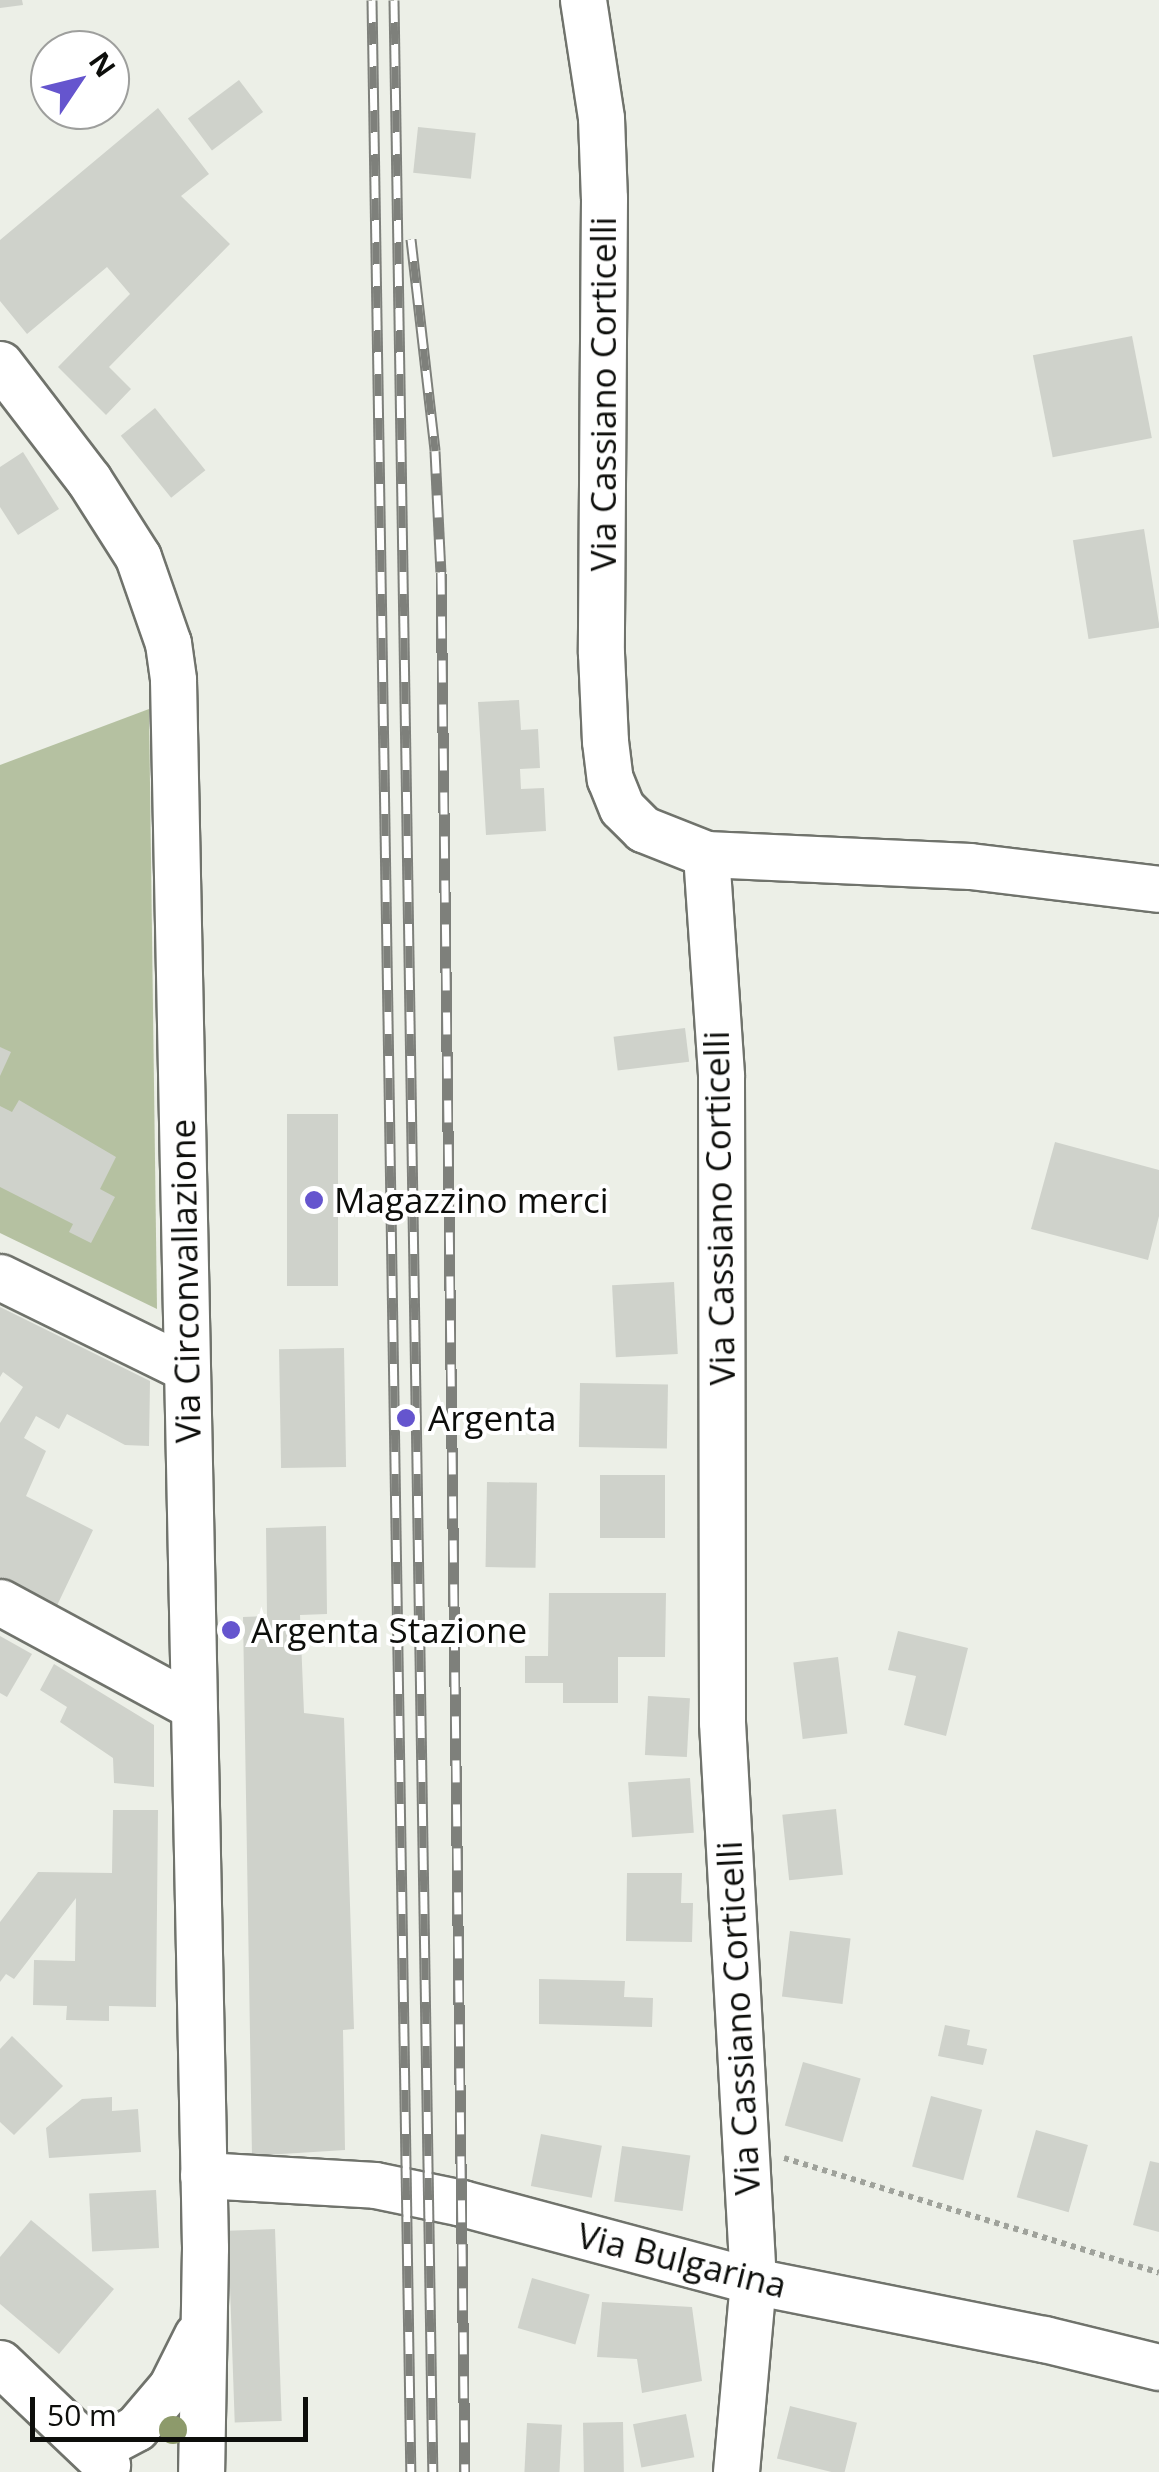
<!DOCTYPE html>
<style>
body{margin:0}
#map{position:relative;width:1159px;height:2472px;overflow:hidden;background:#ecefe7;font-family:"Open Sans",sans-serif}
div>[style]{position:absolute}
[style*='--x']{left:calc(var(--x)*1px);top:calc(var(--y)*1px);width:calc(var(--w)*1px);rotate:calc(var(--a)*1deg)}
.green>*{inset:0;background:#b5c1a1}
.building>*{inset:0;background:#cfd2cb;transform-origin:0 0}
.path>*{height:6px;margin-top:-3px;transform-origin:0;background:repeating-linear-gradient(90deg,#9fa29b 0 5px,transparent 0 10px)}
.roads{filter:drop-shadow(2px 0 #70736c) drop-shadow(-2px 0 #70736c) drop-shadow(0 2px #70736c) drop-shadow(0 -2px #70736c)}
.minor>*{height:45px;margin:-22.5px;padding:0 22.5px;transform-origin:22.5px;border-radius:22.5px;background:#fff}
.rail>*{height:11px;margin-top:-5.5px;transform-origin:0;background:repeating-linear-gradient(90deg,#fff 0 22px,#7e807b 0 44px);box-sizing:border-box;border-block:2px solid #7e807b}
.trees>*{width:28px;height:28px;margin:-14px;border-radius:50%;background:#8d9a6b}
.dots>*{width:28px;height:28px;translate:-50% -50%;box-sizing:border-box;border:5px solid #fff;border-radius:50%}
span{translate:-50% -50%;white-space:nowrap;text-align:center;line-height:1.15;-webkit-text-stroke:8px #fff;paint-order:stroke}
.street-label{font-size:35px;color:#0d0e0b}
.poi-label{font-size:35px;color:#0d0e0b}
.left{translate:0 -50%;text-align:left}
.north{position:absolute;left:30px;top:30px;width:100px;height:100px;box-sizing:border-box;background:#fff;border:2px solid #9e9f9d;border-radius:50%;rotate:55deg;font-size:28px;font-weight:700;line-height:40px;text-align:center;color:#0d0e0b}
.north::after{content:'';display:block;margin:auto;width:35px;height:45px;background:#6555ce;clip-path:polygon(50% 0,100% 100%,50% 72%,0 100%)}
.scale{position:absolute;left:30px;top:2397px;width:278px;height:45px;box-sizing:border-box;border:5px solid #0d0e0b;border-top:0;padding-left:12px;font-size:30px;line-height:35px;white-space:nowrap;color:#0d0e0b;-webkit-text-stroke:8px #fff;paint-order:stroke}
</style>
<div id="map">
<div class="green">
<i style="clip-path:polygon(149px 709px,157px 1309px,0 1233px,0 765px)"></i>
</div>
<div class="building">
<i style="clip-path:polygon(0 0,22px 0,23px 5px,0 8px)"></i>
<i style="left:239px;top:80px;width:40px;height:64px;rotate:53deg"></i>
<i style="clip-path:polygon(158px 108px,209px 174px,181px 196px,230px 244px,109px 367px,131px 389px,106px 415px,58px 367px,130px 294px,107px 267px,27px 334px,0 301px,0 240px)"></i>
<i style="left:418px;top:127px;width:58px;height:46px;rotate:6deg"></i>
<i style="left:1132px;top:336px;width:104px;height:101px;rotate:79deg"></i>
<i style="left:155px;top:408px;width:80px;height:44px;rotate:51deg"></i>
<i style="clip-path:polygon(23px 452px,59px 509px,18px 535px,0 507px,0 467px)"></i>
<i style="left:1144px;top:529px;width:100px;height:72px;rotate:81deg"></i>
<i style="clip-path:polygon(519px 700px,521px 730px,538px 729px,540px 768px,520px 769px,521px 789px,544px 788px,546px 831px,486px 835px,478px 702px)"></i>
<i style="left:685px;top:1028px;width:34px;height:72px;rotate:83deg"></i>
<i style="clip-path:polygon(0 1047px,11px 1052px,0 1076px)"></i>
<i style="clip-path:polygon(19px 1100px,116px 1157px,100px 1189px,115px 1197px,91px 1243px,69px 1232px,73px 1224px,0 1187px,0 1106px,12px 1112px)"></i>
<i style="left:287px;top:1114px;width:51px;height:172px"></i>
<i style="clip-path:polygon(1055px 1142px,1159px 1170px,1159px 1216px,1148px 1260px,1031px 1229px)"></i>
<i style="left:674px;top:1282px;width:72px;height:62px;rotate:87deg"></i>
<i style="clip-path:polygon(0 1307px,150px 1381px,149px 1446px,125px 1445px,67px 1414px,59px 1429px,36px 1416px,24px 1438px,46px 1451px,26px 1496px,93px 1530px,52px 1616px,0 1588px,0 1423px,23px 1387px,3px 1372px,0 1377px)"></i>
<i style="left:344px;top:1348px;width:119px;height:65px;rotate:89deg"></i>
<i style="left:580px;top:1383px;width:88px;height:64px;rotate:1deg"></i>
<i style="left:665px;top:1475px;width:63px;height:65px;rotate:90deg"></i>
<i style="left:487px;top:1482px;width:50px;height:85px;rotate:1deg"></i>
<i style="clip-path:polygon(326px 1526px,327px 1614px,300px 1615px,304px 1713px,344px 1718px,354px 2029px,343px 2030px,345px 2150px,252px 2156px,243px 1617px,267px 1616px,266px 1528px)"></i>
<i style="clip-path:polygon(549px 1593px,666px 1593px,665px 1657px,618px 1657px,618px 1703px,563px 1703px,563px 1683px,525px 1683px,525px 1656px,548px 1656px)"></i>
<i style="clip-path:polygon(898px 1631px,968px 1648px,946px 1736px,904px 1725px,916px 1676px,888px 1670px)"></i>
<i style="clip-path:polygon(0 1636px,32px 1654px,7px 1697px,0 1693px)"></i>
<i style="left:838px;top:1657px;width:77px;height:45px;rotate:83deg"></i>
<i style="clip-path:polygon(54px 1664px,154px 1725px,154px 1787px,114px 1783px,113px 1758px,60px 1722px,67px 1707px,40px 1690px)"></i>
<i style="left:648px;top:1696px;width:42px;height:59px;rotate:3deg"></i>
<i style="left:690px;top:1778px;width:55px;height:62px;rotate:86deg"></i>
<i style="left:836px;top:1809px;width:66px;height:54px;rotate:84deg"></i>
<i style="clip-path:polygon(113px 1810px,158px 1810px,156px 2007px,109px 2006px,109px 2021px,66px 2020px,67px 2006px,33px 2005px,34px 1960px,75px 1961px,76px 1898px,14px 1979px,6px 1974px,0 1982px,0 1922px,38px 1872px,112px 1873px)"></i>
<i style="clip-path:polygon(627px 1873px,682px 1873px,681px 1903px,693px 1903px,692px 1942px,626px 1941px)"></i>
<i style="left:790px;top:1931px;width:61px;height:66px;rotate:7deg"></i>
<i style="clip-path:polygon(539px 1979px,625px 1981px,624px 1997px,653px 1998px,652px 2027px,539px 2024px)"></i>
<i style="clip-path:polygon(945px 2025px,970px 2030px,967px 2045px,987px 2049px,983px 2065px,938px 2056px)"></i>
<i style="clip-path:polygon(12px 2036px,63px 2086px,14px 2135px,0 2122px,0 2049px)"></i>
<i style="left:803px;top:2062px;width:60px;height:66px;rotate:16deg"></i>
<i style="left:931px;top:2096px;width:53px;height:73px;rotate:15deg"></i>
<i style="clip-path:polygon(112px 2097px,112px 2111px,138px 2109px,141px 2152px,49px 2158px,46px 2128px,82px 2099px)"></i>
<i style="left:1036px;top:2130px;width:54px;height:70px;rotate:16deg"></i>
<i style="left:541px;top:2134px;width:62px;height:53px;rotate:11deg"></i>
<i style="left:622px;top:2146px;width:69px;height:56px;rotate:8deg"></i>
<i style="clip-path:polygon(1150px 2161px,1159px 2163px,1159px 2232px,1133px 2225px)"></i>
<i style="left:156px;top:2190px;width:58px;height:67px;rotate:87deg"></i>
<i style="clip-path:polygon(31px 2220px,114px 2289px,59px 2354px,0 2304px,0 2257px)"></i>
<i style="left:275px;top:2229px;width:192px;height:47px;rotate:88deg"></i>
<i style="left:532px;top:2278px;width:60px;height:52px;rotate:16deg"></i>
<i style="clip-path:polygon(602px 2302px,692px 2307px,702px 2381px,642px 2393px,637px 2359px,597px 2357px)"></i>
<i style="left:790px;top:2406px;width:69px;height:54px;rotate:14deg"></i>
<i style="left:686px;top:2414px;width:44px;height:54px;rotate:79deg"></i>
<i style="left:623px;top:2422px;width:50px;height:40px;rotate:89deg"></i>
<i style="left:527px;top:2423px;width:35px;height:49px;rotate:3deg"></i>
</div>
<div class="path">
<i style="--x:784;--y:2158;--w:392;--a:17"></i>
</div>
<div class="roads">
<div class="minor">
<i style="--x:583;--y:0;--w:119;--a:81.3"></i>
<i style="--x:601;--y:118;--w:80;--a:87.9"></i>
<i style="--x:604;--y:198;--w:455;--a:90.4"></i>
<i style="--x:601;--y:653;--w:88;--a:87.4"></i>
<i style="--x:605;--y:741;--w:38;--a:83"></i>
<i style="--x:610;--y:779;--w:31;--a:68"></i>
<i style="--x:622;--y:808;--w:30;--a:45"></i>
<i style="--x:643;--y:829;--w:68;--a:21.6"></i>
<i style="--x:706;--y:854;--w:264;--a:2.6"></i>
<i style="--x:970;--y:866;--w:190;--a:6.9"></i>
<i style="--x:0;--y:364;--w:146;--a:52.5"></i>
<i style="--x:89;--y:480;--w:91;--a:57.5"></i>
<i style="--x:138;--y:557;--w:91;--a:70.8"></i>
<i style="--x:168;--y:643;--w:37;--a:82"></i>
<i style="--x:173;--y:680;--w:1568;--a:88.83"></i>
<i style="--x:205;--y:2248;--w:224;--a:91"></i>
<i style="--x:706;--y:854;--w:223;--a:86.1"></i>
<i style="--x:721;--y:1076;--w:646;--a:89.91"></i>
<i style="--x:722;--y:1722;--w:560;--a:86.83"></i>
<i style="--x:753;--y:2281;--w:192;--a:95.1"></i>
<i style="--x:0;--y:1277;--w:207;--a:26.1"></i>
<i style="--x:0;--y:1602;--w:218;--a:28.4"></i>
<i style="--x:203;--y:2175;--w:172;--a:3.3"></i>
<i style="--x:375;--y:2185;--w:89;--a:11.7"></i>
<i style="--x:462;--y:2203;--w:301;--a:15"></i>
<i style="--x:753;--y:2281;--w:297;--a:11.3"></i>
<i style="--x:1044;--y:2339;--w:118;--a:13.7"></i>
<i style="--x:0;--y:2363;--w:148;--a:43.6"></i>
<i style="--x:86;--y:2444;--w:22;--a:-3"></i>
<i style="--x:108;--y:2443;--w:32;--a:-28"></i>
<i style="--x:136;--y:2428;--w:54;--a:-49.5"></i>
<i style="--x:171;--y:2387;--w:58;--a:-63.4"></i>
</div>
</div>
<div class="rail">
<i style="--x:372;--y:0;--w:2472;--a:89.1"></i>
<i style="--x:394;--y:0;--w:2472;--a:89.1"></i>
<i style="--x:411;--y:239;--w:213;--a:83.5"></i>
<i style="--x:435;--y:451;--w:121;--a:87.2"></i>
<i style="--x:441;--y:572;--w:1900;--a:89.28"></i>
</div>
<div class="trees">
<i style="left:173px;top:2430px"></i>
</div>
<div class="dots">
<i style="left:314px;top:1200px;background:#6555ce"></i>
<i style="left:406px;top:1418px;background:#6555ce"></i>
<i style="left:231px;top:1630px;background:#6555ce"></i>
</div>
<div class="street-label">
<span style="left:603px;top:394px;rotate:-90deg">Via Cassiano Corticelli</span>
<span style="left:719px;top:1208px;rotate:-91deg">Via Cassiano Corticelli</span>
<span style="left:185px;top:1281px;rotate:-91deg">Via Circonvallazione</span>
<span style="left:738px;top:2018px;rotate:-93deg">Via Cassiano Corticelli</span>
<span style="left:682px;top:2260px;rotate:14deg">Via Bulgarina</span>
</div>
<div class="poi-label">
<span class="left" style="left:334px;top:1200px">Magazzino merci</span>
<span class="left" style="left:428px;top:1418px">Argenta</span>
<span class="left" style="left:251px;top:1630px">Argenta Stazione</span>
</div>
<div class="north">N</div>
<div class="scale">50 m</div>
</div>
